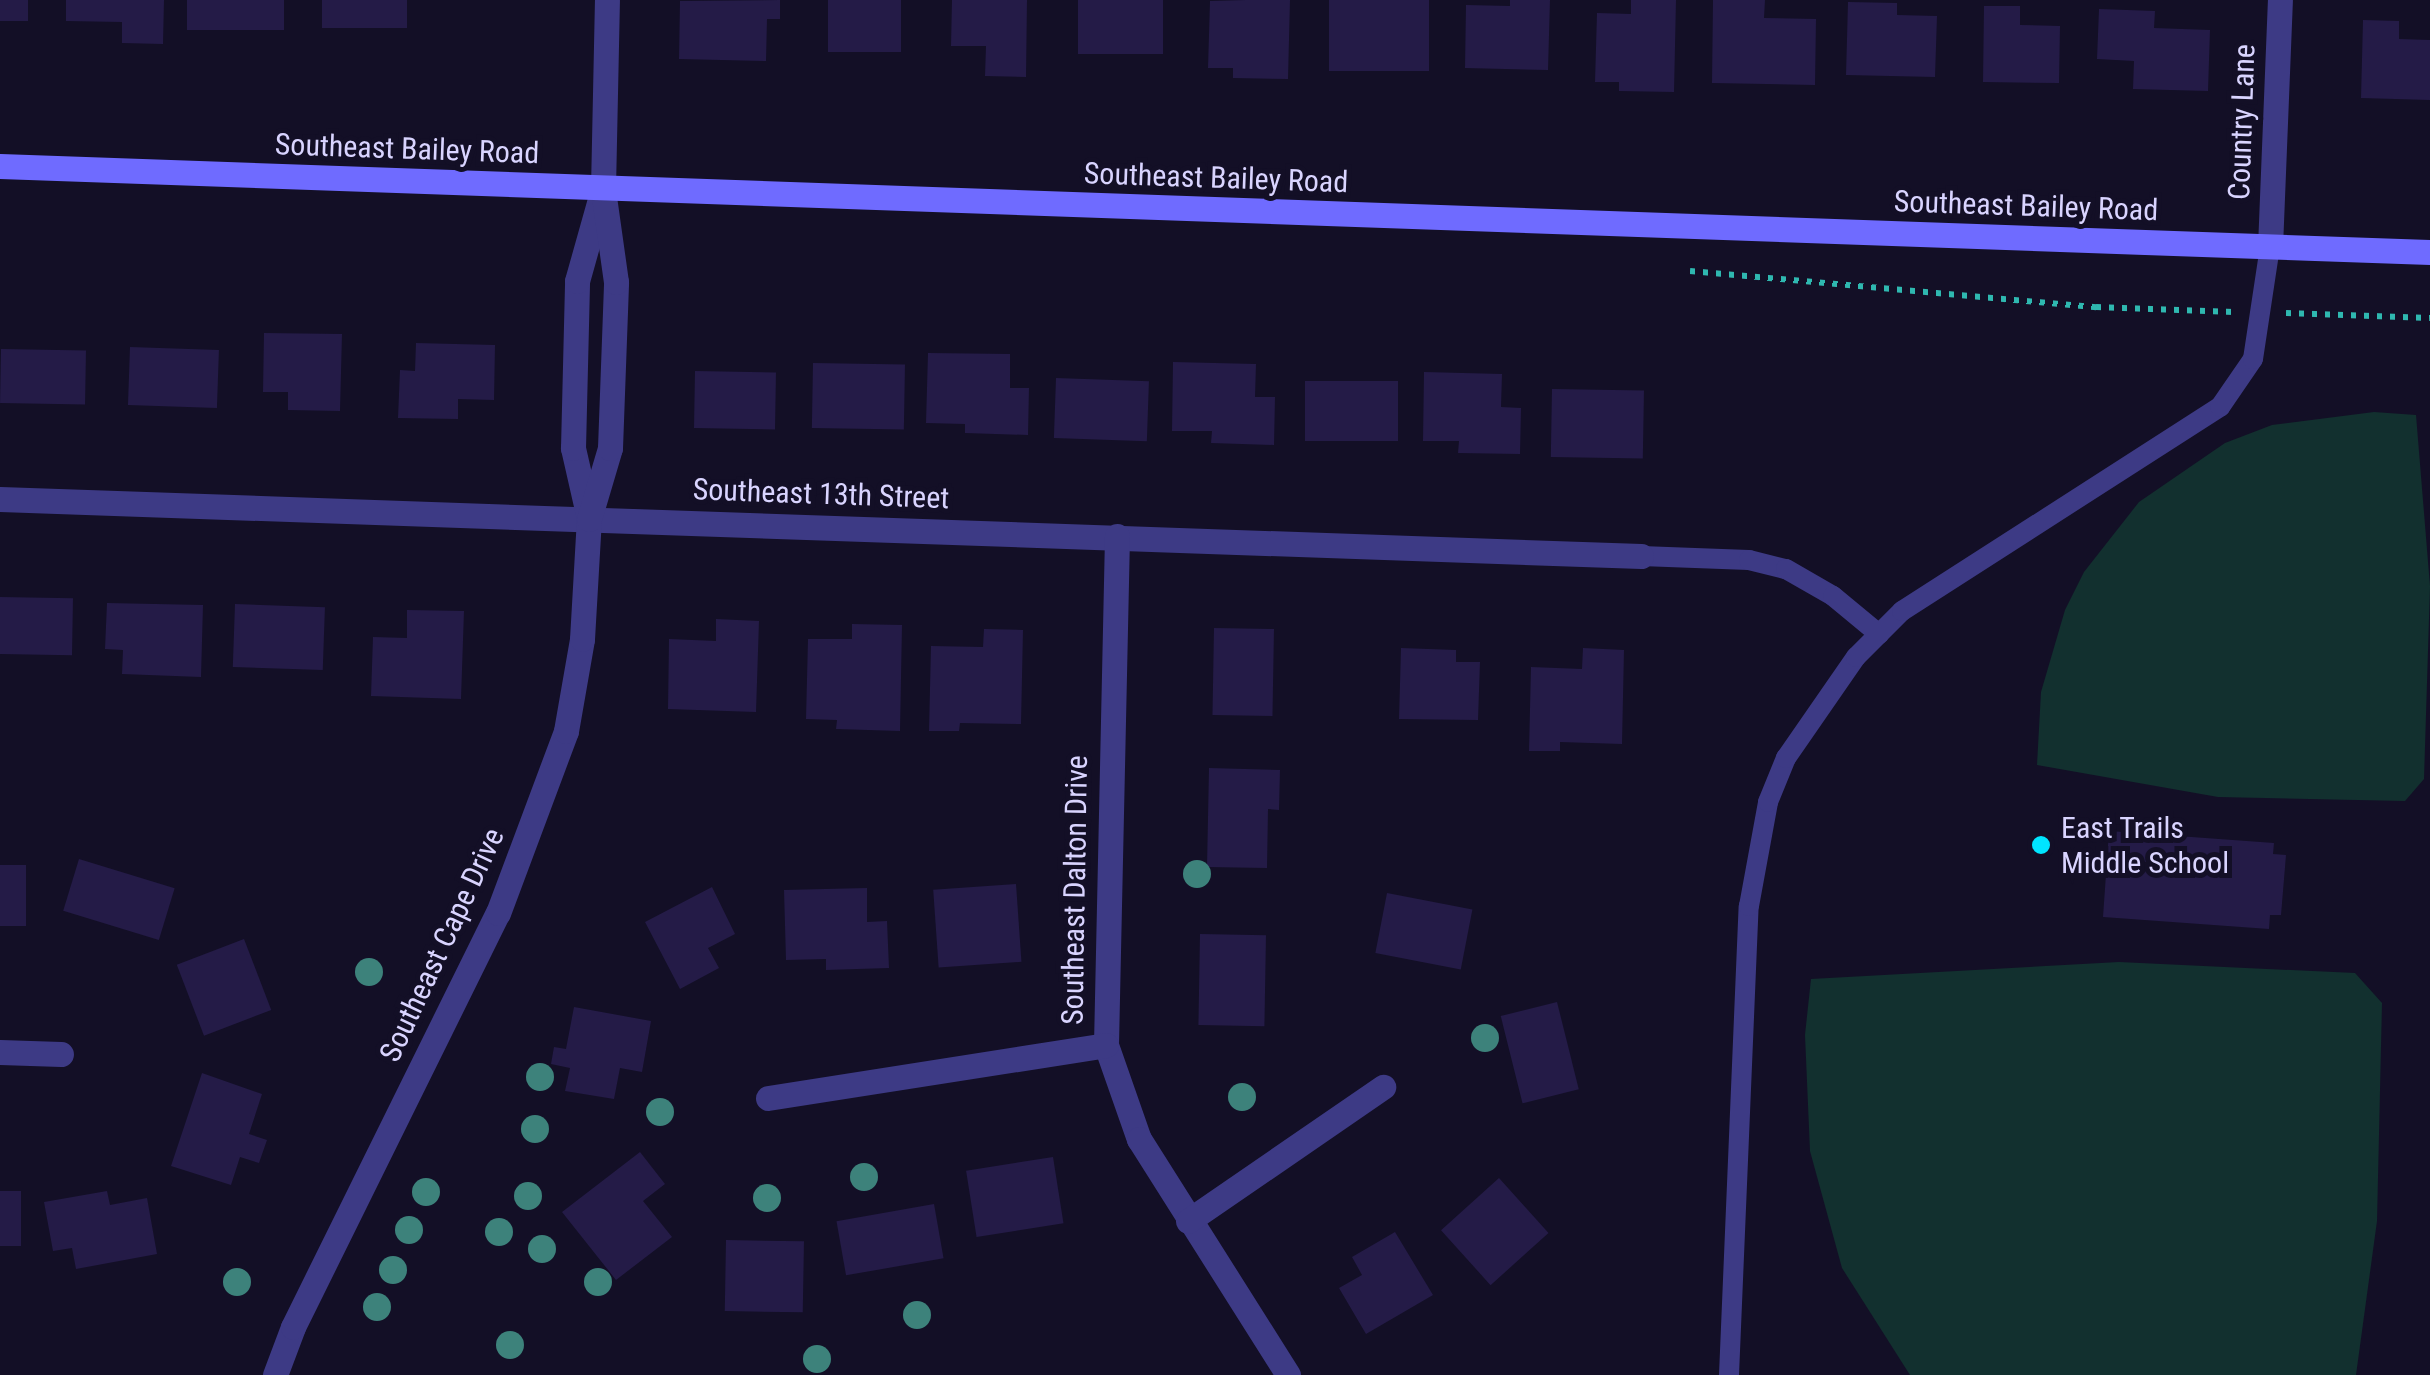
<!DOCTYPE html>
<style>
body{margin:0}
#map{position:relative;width:2430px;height:1375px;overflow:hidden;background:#130f26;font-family:"Roboto Condensed",sans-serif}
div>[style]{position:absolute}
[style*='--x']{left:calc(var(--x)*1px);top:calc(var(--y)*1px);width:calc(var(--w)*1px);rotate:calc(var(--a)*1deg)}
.green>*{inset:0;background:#12302f}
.building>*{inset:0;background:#241b47;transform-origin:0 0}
.path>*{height:6px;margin-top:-3px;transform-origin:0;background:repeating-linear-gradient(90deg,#2fb8b0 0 5px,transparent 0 13px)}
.service>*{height:20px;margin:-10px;padding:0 10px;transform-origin:10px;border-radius:10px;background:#3d3a85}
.minor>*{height:25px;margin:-12.5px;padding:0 12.5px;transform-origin:12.5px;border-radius:12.5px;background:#3d3a85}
.secondary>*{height:25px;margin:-12.5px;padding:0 12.5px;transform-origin:12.5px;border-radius:12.5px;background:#6f6bff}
.trees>*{width:28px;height:28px;margin:-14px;border-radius:50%;background:#3d827b}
.dots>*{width:28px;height:28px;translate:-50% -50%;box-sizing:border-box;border:5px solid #130f26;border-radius:50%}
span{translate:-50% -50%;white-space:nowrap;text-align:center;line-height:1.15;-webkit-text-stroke:10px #130f26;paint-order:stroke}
.street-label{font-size:30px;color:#d9d4ff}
.poi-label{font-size:30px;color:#d9d4ff}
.left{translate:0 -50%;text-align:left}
</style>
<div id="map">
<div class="green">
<i style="clip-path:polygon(2374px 412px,2416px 415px,2430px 586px,2424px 779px,2405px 801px,2218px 797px,2037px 765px,2041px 692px,2065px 610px,2084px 572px,2139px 502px,2225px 443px,2272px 425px)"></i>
<i style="clip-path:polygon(2119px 962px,2355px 973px,2382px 1003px,2377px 1221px,2356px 1375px,1910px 1375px,1842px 1268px,1810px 1151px,1805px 1035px,1811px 979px)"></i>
</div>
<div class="building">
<i style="left:0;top:0;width:28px;height:21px"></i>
<i style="clip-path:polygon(66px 0,164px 0,163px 44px,122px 43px,122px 22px,66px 21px)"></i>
<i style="left:187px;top:0;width:97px;height:30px"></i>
<i style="left:322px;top:0;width:85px;height:28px"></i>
<i style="clip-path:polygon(780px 0,780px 19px,767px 19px,766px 61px,679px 59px,680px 1px)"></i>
<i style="left:828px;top:0;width:73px;height:52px"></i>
<i style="clip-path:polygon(952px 0,1027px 0,1026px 77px,985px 76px,986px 46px,951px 46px)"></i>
<i style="left:1078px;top:0;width:85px;height:54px"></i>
<i style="clip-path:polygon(1246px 0,1290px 0,1288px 79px,1233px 78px,1233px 68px,1208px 68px,1210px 1px)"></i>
<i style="left:1329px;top:0;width:100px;height:71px"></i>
<i style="clip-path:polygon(1510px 0,1550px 0,1548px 70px,1465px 68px,1466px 5px,1510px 6px)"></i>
<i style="clip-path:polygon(1631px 0,1676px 0,1674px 92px,1619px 91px,1619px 82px,1595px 82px,1597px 13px,1631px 14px)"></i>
<i style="clip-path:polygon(1713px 0,1765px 0,1764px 18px,1816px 19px,1815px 85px,1712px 83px)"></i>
<i style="clip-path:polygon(1848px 2px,1897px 3px,1897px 15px,1937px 16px,1935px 77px,1846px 75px)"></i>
<i style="clip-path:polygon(1984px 6px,2020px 6px,2020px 25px,2060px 26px,2059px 83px,1983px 82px)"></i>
<i style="clip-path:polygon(2099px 9px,2155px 11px,2154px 28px,2210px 30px,2208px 91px,2133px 89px,2134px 61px,2097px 59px)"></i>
<i style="clip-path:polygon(2363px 20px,2399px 21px,2399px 39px,2430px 40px,2430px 100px,2361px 98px)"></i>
<i style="clip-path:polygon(264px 333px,342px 334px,340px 411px,288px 410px,288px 392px,263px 392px)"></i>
<i style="clip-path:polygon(416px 343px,495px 345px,494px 400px,458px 399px,458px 419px,398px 418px,400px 370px,415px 371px)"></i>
<i style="left:130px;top:347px;width:89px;height:58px;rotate:2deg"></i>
<i style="left:1px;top:349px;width:85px;height:54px;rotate:1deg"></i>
<i style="clip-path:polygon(928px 353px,1010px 354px,1010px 388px,1029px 388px,1028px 435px,965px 433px,965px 424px,926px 423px)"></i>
<i style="clip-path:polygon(1173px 362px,1256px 364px,1255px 397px,1275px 397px,1274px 445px,1211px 443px,1212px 431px,1172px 431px)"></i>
<i style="left:813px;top:363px;width:92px;height:65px;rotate:1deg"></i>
<i style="left:695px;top:371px;width:81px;height:57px;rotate:1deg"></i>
<i style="clip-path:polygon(1424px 372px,1502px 374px,1501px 407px,1521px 408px,1520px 454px,1458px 453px,1459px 441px,1423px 441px)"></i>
<i style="left:1056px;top:378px;width:93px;height:60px;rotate:2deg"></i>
<i style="left:1305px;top:381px;width:93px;height:60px"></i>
<i style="left:1552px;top:389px;width:92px;height:68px;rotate:1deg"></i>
<i style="left:0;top:597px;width:73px;height:57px;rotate:1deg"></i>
<i style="clip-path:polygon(107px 603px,203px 605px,201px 677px,122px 674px,123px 650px,105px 649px)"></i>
<i style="left:235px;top:604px;width:90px;height:63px;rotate:2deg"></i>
<i style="clip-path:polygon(407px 610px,464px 611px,461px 699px,371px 696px,373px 637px,407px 638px)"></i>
<i style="clip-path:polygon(716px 619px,759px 621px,756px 712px,668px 709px,669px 639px,716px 641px)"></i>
<i style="clip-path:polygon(852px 624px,902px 625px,900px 731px,836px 729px,837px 720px,806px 719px,808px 639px,852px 639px)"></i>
<i style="left:1214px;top:628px;width:60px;height:87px;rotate:1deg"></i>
<i style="clip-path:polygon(984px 629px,1023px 630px,1021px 724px,960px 723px,959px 731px,929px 731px,931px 646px,983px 647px)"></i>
<i style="clip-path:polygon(1401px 648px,1456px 650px,1456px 662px,1480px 662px,1478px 720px,1399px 719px)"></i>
<i style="clip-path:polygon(1583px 648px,1624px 650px,1622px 744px,1560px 742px,1560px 751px,1529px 751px,1531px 667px,1582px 669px)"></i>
<i style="clip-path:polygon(1209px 768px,1280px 770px,1279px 810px,1268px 809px,1267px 868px,1207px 867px)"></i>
<i style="clip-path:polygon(2109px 831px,2274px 843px,2273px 854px,2286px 855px,2281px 915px,2270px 915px,2269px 929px,2103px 917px)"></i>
<i style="left:79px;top:859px;width:100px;height:54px;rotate:17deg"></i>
<i style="left:0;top:865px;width:26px;height:61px"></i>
<i style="left:1016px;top:884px;width:78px;height:83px;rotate:86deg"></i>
<i style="clip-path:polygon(712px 887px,735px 934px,708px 948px,719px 968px,680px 989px,645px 922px)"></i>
<i style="clip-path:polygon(867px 888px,867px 922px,887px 921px,889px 968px,826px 970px,826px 959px,786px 960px,784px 890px)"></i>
<i style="left:1387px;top:893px;width:87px;height:61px;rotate:11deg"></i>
<i style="left:1200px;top:934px;width:66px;height:91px;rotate:1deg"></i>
<i style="left:244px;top:939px;width:76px;height:72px;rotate:69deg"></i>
<i style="left:1557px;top:1002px;width:90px;height:58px;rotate:76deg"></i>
<i style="clip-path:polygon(574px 1007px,651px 1021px,642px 1072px,620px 1068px,614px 1099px,565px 1091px,570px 1068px,551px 1064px,554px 1047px,566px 1049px)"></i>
<i style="clip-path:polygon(202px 1073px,262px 1094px,249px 1134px,267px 1140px,259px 1163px,240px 1157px,231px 1185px,171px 1166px)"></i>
<i style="clip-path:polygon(640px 1152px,665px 1184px,643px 1201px,672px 1237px,616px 1280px,562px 1212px)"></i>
<i style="left:1053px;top:1157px;width:67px;height:88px;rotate:81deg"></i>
<i style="left:1499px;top:1178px;width:74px;height:78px;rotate:48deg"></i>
<i style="left:0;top:1191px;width:21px;height:55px"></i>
<i style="clip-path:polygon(107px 1191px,110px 1205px,147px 1198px,157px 1254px,76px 1269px,72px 1248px,53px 1251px,44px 1202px)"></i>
<i style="left:934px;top:1204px;width:55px;height:99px;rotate:80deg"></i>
<i style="clip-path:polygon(1395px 1232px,1433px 1295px,1366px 1334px,1339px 1288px,1362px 1275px,1352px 1257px)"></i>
<i style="left:726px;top:1240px;width:78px;height:71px;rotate:1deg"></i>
</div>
<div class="path">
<i style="--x:1690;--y:271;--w:408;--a:5.1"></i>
<i style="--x:2096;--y:307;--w:138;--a:2.1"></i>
<i style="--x:2286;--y:313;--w:144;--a:2"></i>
</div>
<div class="service">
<i style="--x:1641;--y:556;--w:108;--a:2.1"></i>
<i style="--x:1749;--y:560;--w:38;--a:14"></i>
<i style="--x:1786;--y:569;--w:54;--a:29.9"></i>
<i style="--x:1833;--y:596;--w:60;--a:39.6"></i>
<i style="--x:1729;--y:1375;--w:469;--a:-87.6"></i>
<i style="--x:1749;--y:906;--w:106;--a:-79.6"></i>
<i style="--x:1768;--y:802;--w:48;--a:-67.8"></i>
<i style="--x:1786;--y:758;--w:123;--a:-55.3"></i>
<i style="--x:1856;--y:657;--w:65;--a:-45"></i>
<i style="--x:1902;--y:611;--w:378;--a:-32.7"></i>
<i style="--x:2220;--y:407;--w:58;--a:-55.5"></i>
<i style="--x:2253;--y:359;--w:113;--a:-81.4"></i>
</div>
<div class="minor">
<i style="--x:2270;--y:247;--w:247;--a:-87.7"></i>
<i style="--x:0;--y:499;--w:1642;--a:1.99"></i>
<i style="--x:588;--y:514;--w:68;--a:-102.8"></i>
<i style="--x:573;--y:448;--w:167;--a:-88.6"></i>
<i style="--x:577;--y:281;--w:85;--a:-74.3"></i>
<i style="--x:1117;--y:536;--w:509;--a:91.24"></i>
<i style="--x:1106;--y:1045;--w:100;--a:70.7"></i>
<i style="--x:1139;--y:1139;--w:279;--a:57.7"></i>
<i style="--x:0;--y:1052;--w:61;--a:1.9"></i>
<i style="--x:768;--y:1098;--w:342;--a:-8.9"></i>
<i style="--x:1188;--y:1221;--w:237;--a:-34.5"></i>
<i style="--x:275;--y:1375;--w:51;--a:-69.4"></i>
<i style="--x:293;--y:1327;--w:462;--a:-63.7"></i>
<i style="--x:498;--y:913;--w:194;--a:-69.5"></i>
<i style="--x:566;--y:731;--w:93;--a:-80.1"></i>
<i style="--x:582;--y:639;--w:120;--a:-86.7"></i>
<i style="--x:589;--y:519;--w:74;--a:-73.5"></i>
<i style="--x:610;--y:448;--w:166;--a:-87.9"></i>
<i style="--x:616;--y:282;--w:94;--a:-98"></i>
<i style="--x:603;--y:189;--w:189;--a:-88.8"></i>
</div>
<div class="secondary">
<i style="--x:0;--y:166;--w:2432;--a:2.03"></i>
</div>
<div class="trees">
<i style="left:1197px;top:874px"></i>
<i style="left:369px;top:972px"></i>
<i style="left:1485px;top:1038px"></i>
<i style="left:540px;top:1077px"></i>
<i style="left:1242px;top:1097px"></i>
<i style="left:660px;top:1112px"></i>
<i style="left:535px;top:1129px"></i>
<i style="left:864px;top:1177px"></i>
<i style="left:426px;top:1192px"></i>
<i style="left:528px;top:1196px"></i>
<i style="left:767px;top:1198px"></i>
<i style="left:409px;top:1230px"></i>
<i style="left:499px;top:1232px"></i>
<i style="left:542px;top:1249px"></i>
<i style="left:393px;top:1270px"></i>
<i style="left:237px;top:1282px"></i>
<i style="left:598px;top:1282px"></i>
<i style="left:377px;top:1307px"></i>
<i style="left:917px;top:1315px"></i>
<i style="left:510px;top:1345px"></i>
<i style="left:817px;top:1359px"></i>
</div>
<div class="dots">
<i style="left:2041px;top:845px;background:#00e5ff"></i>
</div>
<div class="street-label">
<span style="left:2242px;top:122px;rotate:-88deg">Country Lane</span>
<span style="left:407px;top:149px;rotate:2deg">Southeast Bailey Road</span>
<span style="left:1216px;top:178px;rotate:2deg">Southeast Bailey Road</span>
<span style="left:2026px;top:206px;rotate:2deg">Southeast Bailey Road</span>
<span style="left:821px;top:494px;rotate:2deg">Southeast 13th Street</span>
<span style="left:1075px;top:890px;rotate:-89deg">Southeast Dalton Drive</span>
<span style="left:442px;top:945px;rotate:-65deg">Southeast Cape Drive</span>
</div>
<div class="poi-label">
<span class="left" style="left:2061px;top:845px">East Trails<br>Middle School</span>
</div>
</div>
